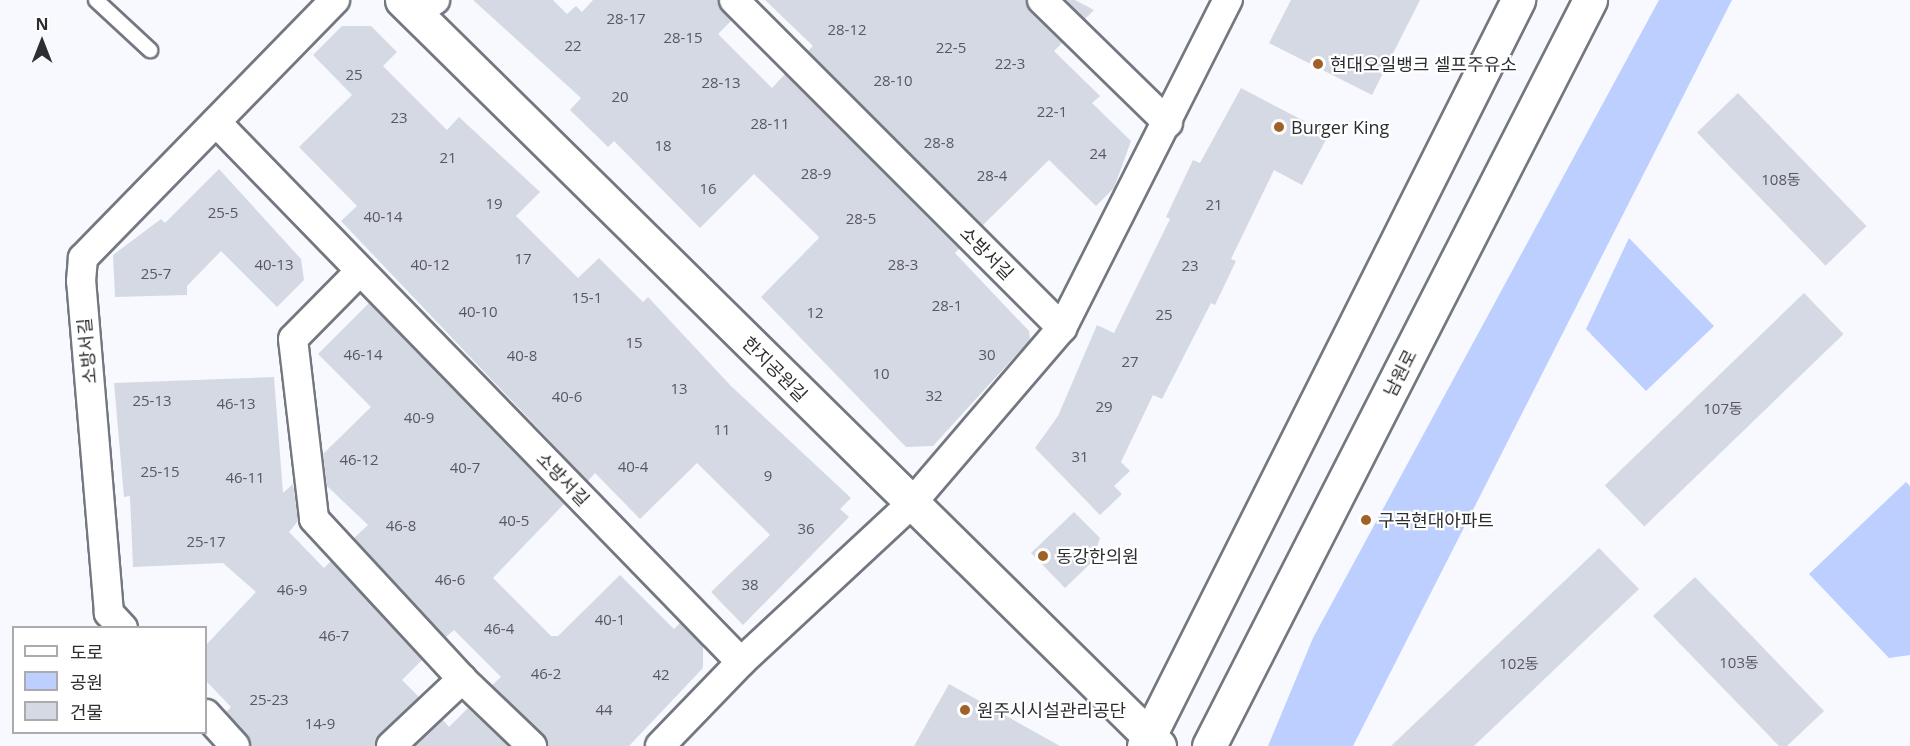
<!DOCTYPE html>
<meta charset="utf-8">
<style>
body{margin:0}
#map{position:relative;width:1910px;height:746px;overflow:hidden;background:#f7f9ff;font-family:"Open Sans","Noto Sans KR",sans-serif}
div>[style]{position:absolute}
[style*='--x']{left:calc(var(--x)*1px);top:calc(var(--y)*1px);width:calc(var(--w)*1px);rotate:calc(var(--a)*1deg)}
.green>*{inset:0;background:#bccfff}
.building>*{inset:0;background:#d5d9e3;transform-origin:0 0}
.roads{filter:drop-shadow(2px 0 #73777f) drop-shadow(-2px 0 #73777f) drop-shadow(0 2px #73777f) drop-shadow(0 -2px #73777f)}
.lane>*{height:14px;margin:-7px;padding:0 7px;transform-origin:7px;border-radius:7px;background:#fff}
.street>*{height:28px;margin:-14px;padding:0 14px;transform-origin:14px;border-radius:14px;background:#fff}
.secondary>*{height:33px;margin:-16.5px;padding:0 16.5px;transform-origin:16.5px;border-radius:16.5px;background:#fff}
.dots>*{width:16px;height:16px;translate:-50% -50%;box-sizing:border-box;border:3px solid #fff;border-radius:50%}
span{translate:-50% -50%;white-space:nowrap;text-align:center;line-height:1.15;-webkit-text-stroke:4.5px #fff;paint-order:stroke}
.number-label{font-size:15px;color:#56595e}
.number-label span{-webkit-text-stroke-width:0}
.poi-label{font-size:18px;color:#2c2e31}
.left{translate:0 -50%;text-align:left}
.street-label{font-size:18px;color:#2c2e31}
.legend{position:absolute;left:12px;top:626px;width:195px;height:108px;box-sizing:border-box;background:#fff;border:2px solid #ababad;margin:0;padding:8px 10px;list-style:none;font-size:18px;color:#2c2e31}
.legend li{display:flex;align-items:center;gap:12px;height:30px}
.legend b{width:30px;border:2px solid #ababad}
.north{position:absolute;left:12px;top:12px;width:60px;height:60px;-webkit-text-stroke:4px #fff;paint-order:stroke;rotate:0deg;font-size:16px;font-weight:700;line-height:24px;text-align:center;color:#2c2e31}
.north::after{content:'';display:block;margin:auto;width:21px;height:27px;background:#2c2e31;clip-path:polygon(50% 0,100% 100%,50% 72%,0 100%)}
</style>
<div id="map">
<div class="green">
<i style="clip-path:polygon(1659px 0,1732px 0,1353px 746px,1268px 746px,1313px 638px)"></i>
<i style="clip-path:polygon(1629px 238px,1714px 326px,1646px 391px,1586px 329px)"></i>
<i style="clip-path:polygon(1906px 482px,1910px 486px,1910px 655px,1889px 658px,1809px 574px)"></i>
</div>
<div class="building">
<i style="clip-path:polygon(473px 0,553px 0,567px 14px,576px 6px,582px 12px,593px 0,718px 0,731px 21px,718px 34px,772px 88px,785px 74px,959px 249px,955px 253px,1029px 331px,1030px 340px,933px 446px,906px 447px,761px 297px,819px 238px,817px 235px,754px 174px,700px 228px,614px 141px,608px 147px,570px 110px,581px 98px)"></i>
<i style="clip-path:polygon(765px 0,1026px 0,1030px 12px,1062px 43px,1054px 51px,1100px 96px,1092px 103px,1131px 141px,1114px 188px,1096px 206px,1049px 160px,983px 225px,808px 51px,813px 46px)"></i>
<i style="clip-path:polygon(1066px 0,1075px 0,1094px 10px,1085px 19px)"></i>
<i style="clip-path:polygon(1291px 0,1420px 0,1372px 95px,1269px 43px)"></i>
<i style="clip-path:polygon(342px 26px,371px 26px,397px 52px,383px 66px,447px 130px,459px 117px,540px 192px,516px 216px,578px 278px,599px 258px,643px 302px,648px 297px,731px 386px,851px 498px,840px 509px,849px 517px,743px 625px,711px 592px,770px 535px,697px 463px,640px 519px,595px 473px,588px 481px,341px 221px,357px 206px,299px 147px,352px 95px,313px 55px)"></i>
<i style="clip-path:polygon(1241px 88px,1329px 134px,1302px 185px,1274px 170px,1231px 259px,1236px 261px,1215px 305px,1211px 303px,1162px 399px,1153px 395px,1121px 462px,1130px 471px,1114px 486px,1122px 494px,1100px 515px,1035px 448px,1058px 416px,1097px 325px,1114px 333px,1170px 219px,1166px 217px,1193px 160px,1200px 163px)"></i>
<i style="left:1738px;top:93px;width:185px;height:57px;rotate:46deg"></i>
<i style="clip-path:polygon(219px 169px,301px 259px,304px 280px,277px 307px,221px 251px,187px 286px,187px 295px,115px 297px,113px 255px,161px 219px,165px 223px)"></i>
<i style="left:1804px;top:293px;width:57px;height:277px;rotate:46deg"></i>
<i style="clip-path:polygon(369px 303px,564px 504px,493px 578px,551px 636px,558px 636px,620px 575px,674px 629px,680px 623px,703px 646px,703px 668px,629px 746px,548px 746px,543px 734px,492px 685px,501px 677px,454px 630px,446px 637px,354px 538px,368px 525px,327px 486px,323px 454px,371px 407px,318px 354px)"></i>
<i style="clip-path:polygon(274px 377px,283px 493px,293px 484px,298px 521px,289px 532px,324px 568px,331px 561px,422px 660px,402px 680px,419px 697px,380px 734px,375px 746px,251px 746px,226px 712px,231px 707px,206px 681px,206px 645px,256px 592px,223px 563px,133px 567px,130px 496px,124px 497px,114px 383px)"></i>
<i style="clip-path:polygon(1074px 512px,1100px 538px,1092px 562px,1065px 588px,1031px 553px)"></i>
<i style="clip-path:polygon(1599px 548px,1639px 589px,1474px 746px,1391px 746px)"></i>
<i style="clip-path:polygon(1695px 577px,1824px 711px,1787px 746px,1779px 746px,1653px 616px)"></i>
<i style="clip-path:polygon(949px 684px,1060px 746px,914px 746px)"></i>
<i style="clip-path:polygon(468px 708px,508px 746px,415px 746px,443px 720px,449px 727px)"></i>
</div>
<div class="roads">
<div class="lane">
<i style="--x:96;--y:0;--w:74;--a:42.8"></i>
</div>
<div class="street">
<i style="--x:734;--y:0;--w:464;--a:45"></i>
<i style="--x:1042;--y:0;--w:176;--a:44.3"></i>
<i style="--x:415;--y:13;--w:24;--a:-33"></i>
<i style="--x:216;--y:122;--w:753;--a:45.81"></i>
<i style="--x:360;--y:271;--w:95;--a:134.6"></i>
<i style="--x:293;--y:339;--w:181;--a:83.3"></i>
<i style="--x:314;--y:519;--w:218;--a:47.2"></i>
<i style="--x:462;--y:679;--w:97;--a:43.7"></i>
<i style="--x:123;--y:628;--w:21;--a:-133"></i>
<i style="--x:109;--y:613;--w:333;--a:-94.8"></i>
<i style="--x:81;--y:281;--w:23;--a:-85"></i>
<i style="--x:83;--y:258;--w:361;--a:-45.7"></i>
<i style="--x:206;--y:714;--w:43;--a:47.8"></i>
<i style="--x:391;--y:746;--w:98;--a:-43.3"></i>
<i style="--x:660;--y:746;--w:117;--a:-46"></i>
<i style="--x:741;--y:662;--w:232;--a:-42.9"></i>
<i style="--x:911;--y:504;--w:232;--a:-49.4"></i>
<i style="--x:1062;--y:328;--w:368;--a:-63.2"></i>
</div>
<div class="secondary">
<i style="--x:402;--y:0;--w:1063;--a:44.58"></i>
<i style="--x:1144;--y:746;--w:835;--a:-63.37"></i>
<i style="--x:1209;--y:746;--w:838;--a:-62.95"></i>
</div>
</div>
<div class="dots">
<i style="left:1318px;top:64px;background:#a06129"></i>
<i style="left:1279px;top:127px;background:#a06129"></i>
<i style="left:1366px;top:520px;background:#a06129"></i>
<i style="left:1043px;top:556px;background:#a06129"></i>
<i style="left:965px;top:710px;background:#a06129"></i>
</div>
<div class="number-label">
<span style="left:626px;top:19px">28-17</span>
<span style="left:847px;top:30px">28-12</span>
<span style="left:683px;top:38px">28-15</span>
<span style="left:573px;top:46px">22</span>
<span style="left:951px;top:48px">22-5</span>
<span style="left:1010px;top:64px">22-3</span>
<span style="left:354px;top:75px">25</span>
<span style="left:893px;top:81px">28-10</span>
<span style="left:721px;top:83px">28-13</span>
<span style="left:620px;top:97px">20</span>
<span style="left:1052px;top:112px">22-1</span>
<span style="left:399px;top:118px">23</span>
<span style="left:770px;top:124px">28-11</span>
<span style="left:939px;top:143px">28-8</span>
<span style="left:663px;top:146px">18</span>
<span style="left:1098px;top:154px">24</span>
<span style="left:448px;top:158px">21</span>
<span style="left:816px;top:174px">28-9</span>
<span style="left:992px;top:176px">28-4</span>
<span style="left:1781px;top:180px">108동</span>
<span style="left:708px;top:189px">16</span>
<span style="left:494px;top:204px">19</span>
<span style="left:1214px;top:205px">21</span>
<span style="left:223px;top:213px">25-5</span>
<span style="left:383px;top:217px">40-14</span>
<span style="left:861px;top:219px">28-5</span>
<span style="left:523px;top:259px">17</span>
<span style="left:274px;top:265px">40-13</span>
<span style="left:430px;top:265px">40-12</span>
<span style="left:903px;top:265px">28-3</span>
<span style="left:1190px;top:266px">23</span>
<span style="left:156px;top:274px">25-7</span>
<span style="left:587px;top:298px">15-1</span>
<span style="left:947px;top:306px">28-1</span>
<span style="left:478px;top:312px">40-10</span>
<span style="left:815px;top:313px">12</span>
<span style="left:1164px;top:315px">25</span>
<span style="left:634px;top:343px">15</span>
<span style="left:363px;top:355px">46-14</span>
<span style="left:987px;top:355px">30</span>
<span style="left:522px;top:356px">40-8</span>
<span style="left:1130px;top:362px">27</span>
<span style="left:881px;top:374px">10</span>
<span style="left:679px;top:389px">13</span>
<span style="left:934px;top:396px">32</span>
<span style="left:567px;top:397px">40-6</span>
<span style="left:152px;top:401px">25-13</span>
<span style="left:236px;top:404px">46-13</span>
<span style="left:1104px;top:407px">29</span>
<span style="left:1723px;top:409px">107동</span>
<span style="left:419px;top:418px">40-9</span>
<span style="left:722px;top:430px">11</span>
<span style="left:1080px;top:457px">31</span>
<span style="left:359px;top:460px">46-12</span>
<span style="left:633px;top:467px">40-4</span>
<span style="left:465px;top:468px">40-7</span>
<span style="left:160px;top:472px">25-15</span>
<span style="left:768px;top:476px">9</span>
<span style="left:245px;top:478px">46-11</span>
<span style="left:514px;top:521px">40-5</span>
<span style="left:401px;top:526px">46-8</span>
<span style="left:806px;top:529px">36</span>
<span style="left:206px;top:542px">25-17</span>
<span style="left:450px;top:580px">46-6</span>
<span style="left:750px;top:585px">38</span>
<span style="left:292px;top:590px">46-9</span>
<span style="left:610px;top:620px">40-1</span>
<span style="left:499px;top:629px">46-4</span>
<span style="left:334px;top:636px">46-7</span>
<span style="left:1739px;top:663px">103동</span>
<span style="left:1519px;top:664px">102동</span>
<span style="left:546px;top:674px">46-2</span>
<span style="left:661px;top:675px">42</span>
<span style="left:269px;top:700px">25-23</span>
<span style="left:604px;top:710px">44</span>
<span style="left:320px;top:724px">14-9</span>
</div>
<div class="poi-label">
<span class="left" style="left:1330px;top:64px">현대오일뱅크 셀프주유소</span>
<span class="left" style="left:1291px;top:127px">Burger King</span>
<span class="left" style="left:1378px;top:520px">구곡현대아파트</span>
<span class="left" style="left:1056px;top:556px">동강한의원</span>
<span class="left" style="left:977px;top:710px">원주시시설관리공단</span>
</div>
<div class="street-label">
<span style="left:987px;top:253px;rotate:45deg">소방서길</span>
<span style="left:87px;top:351px;rotate:-95deg">소방서길</span>
<span style="left:775px;top:369px;rotate:45deg">한지공원길</span>
<span style="left:1400px;top:373px;rotate:-63deg">남원로</span>
<span style="left:563px;top:479px;rotate:46deg">소방서길</span>
</div>
<ul class="legend">
<li><b style="height:8px;background:#fff"></b>도로</li>
<li><b style="height:16px;background:#bccfff"></b>공원</li>
<li><b style="height:16px;background:#d5d9e3"></b>건물</li>
</ul>
<div class="north">N</div>
</div>
